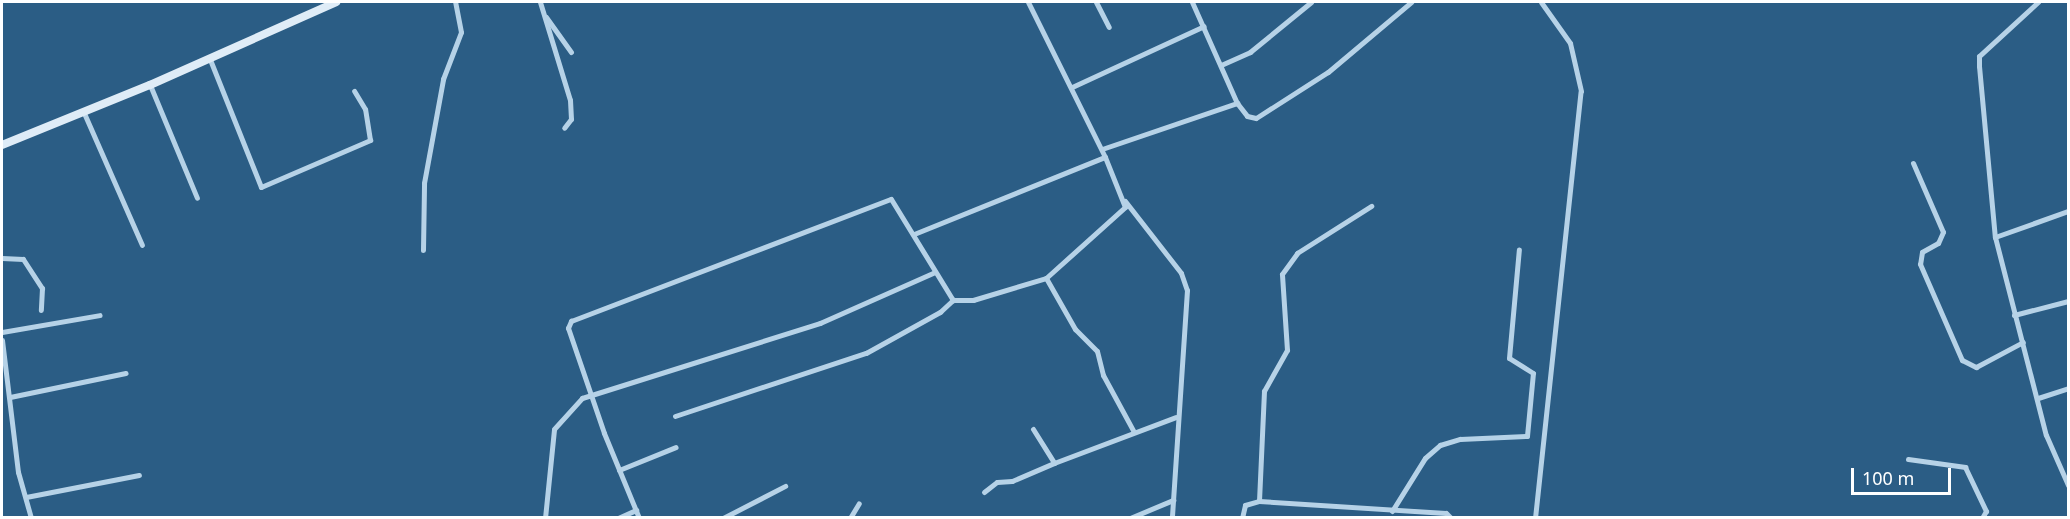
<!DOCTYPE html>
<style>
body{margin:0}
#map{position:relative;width:2070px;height:519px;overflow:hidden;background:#2b5d85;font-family:"Noto Sans",sans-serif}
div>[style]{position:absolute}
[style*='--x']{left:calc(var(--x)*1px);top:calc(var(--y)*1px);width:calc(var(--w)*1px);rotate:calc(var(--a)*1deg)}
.street>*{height:5px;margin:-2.5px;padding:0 2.5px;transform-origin:2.5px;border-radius:2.5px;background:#b6d2e7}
.secondary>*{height:8px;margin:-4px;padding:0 4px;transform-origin:4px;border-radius:4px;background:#dfecf7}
span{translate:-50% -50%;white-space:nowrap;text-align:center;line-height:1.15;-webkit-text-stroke:4.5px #2b5d85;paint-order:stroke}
.frame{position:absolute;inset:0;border:3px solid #fff;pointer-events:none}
.scale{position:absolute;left:1851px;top:468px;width:100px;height:27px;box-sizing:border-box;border:3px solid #fff;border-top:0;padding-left:8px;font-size:18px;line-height:21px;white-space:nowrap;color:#fff;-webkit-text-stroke:4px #2b5d85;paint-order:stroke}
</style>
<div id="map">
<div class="street">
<i style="--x:540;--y:2;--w:102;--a:73"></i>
<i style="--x:570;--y:100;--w:19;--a:87"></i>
<i style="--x:571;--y:119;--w:11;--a:128"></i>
<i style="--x:1096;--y:2;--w:28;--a:63"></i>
<i style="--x:1192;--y:2;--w:111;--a:66"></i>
<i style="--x:1237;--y:103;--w:16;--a:52"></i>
<i style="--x:1247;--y:116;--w:9;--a:13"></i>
<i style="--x:1256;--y:118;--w:85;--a:-32.6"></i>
<i style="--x:1328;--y:72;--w:109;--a:-40.1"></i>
<i style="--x:2038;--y:2;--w:80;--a:137.5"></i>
<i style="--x:1979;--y:56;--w:10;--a:90"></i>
<i style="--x:1979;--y:66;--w:172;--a:84.7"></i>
<i style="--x:1995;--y:237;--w:204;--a:75.6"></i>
<i style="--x:2046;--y:435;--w:55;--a:66.3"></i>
<i style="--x:546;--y:17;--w:43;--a:54.5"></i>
<i style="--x:209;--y:57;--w:140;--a:68.2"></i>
<i style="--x:261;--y:187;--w:119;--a:-23.3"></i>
<i style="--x:370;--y:140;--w:31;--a:-99"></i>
<i style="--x:365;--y:109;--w:21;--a:-121"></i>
<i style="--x:1221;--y:65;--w:32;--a:-24"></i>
<i style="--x:1250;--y:52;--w:79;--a:-39.3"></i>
<i style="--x:150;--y:85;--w:122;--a:67.4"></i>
<i style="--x:1072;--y:87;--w:145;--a:-24.8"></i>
<i style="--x:84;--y:113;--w:144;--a:66.3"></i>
<i style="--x:1102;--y:149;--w:143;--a:-18.8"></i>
<i style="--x:1913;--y:163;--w:75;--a:66.5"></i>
<i style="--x:1943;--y:232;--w:12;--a:114"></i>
<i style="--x:1938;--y:243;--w:18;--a:151"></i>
<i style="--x:1922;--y:252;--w:12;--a:99"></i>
<i style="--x:1920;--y:264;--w:105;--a:66.4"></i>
<i style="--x:1962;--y:360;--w:16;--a:27"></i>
<i style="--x:1976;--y:367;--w:53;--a:-28"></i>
<i style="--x:1125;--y:201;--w:91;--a:52.1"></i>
<i style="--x:1181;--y:273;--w:18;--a:71"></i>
<i style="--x:1187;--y:290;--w:228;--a:93.8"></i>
<i style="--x:914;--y:234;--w:206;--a:-22"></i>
<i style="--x:1995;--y:237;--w:77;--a:-19.6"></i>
<i style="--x:423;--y:250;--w:67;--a:-89.1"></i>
<i style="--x:424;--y:183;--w:106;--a:-79.6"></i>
<i style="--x:443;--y:79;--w:50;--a:-69"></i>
<i style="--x:461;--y:32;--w:31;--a:-101"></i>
<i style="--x:2;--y:258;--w:21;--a:3"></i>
<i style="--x:23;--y:259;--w:35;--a:57"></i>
<i style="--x:42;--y:288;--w:22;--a:93"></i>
<i style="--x:1046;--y:278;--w:59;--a:60.4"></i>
<i style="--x:1075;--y:329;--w:31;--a:45"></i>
<i style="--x:1097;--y:351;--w:25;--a:76"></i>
<i style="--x:1103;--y:375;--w:65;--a:61.5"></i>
<i style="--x:2014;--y:315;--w:56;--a:-14.5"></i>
<i style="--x:2;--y:332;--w:99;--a:-9.8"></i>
<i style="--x:2;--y:340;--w:133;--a:83.1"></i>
<i style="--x:18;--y:472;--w:48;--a:74.2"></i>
<i style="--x:10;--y:397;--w:118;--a:-11.7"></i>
<i style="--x:2038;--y:398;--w:32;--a:-18"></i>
<i style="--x:675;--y:416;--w:201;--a:-18.3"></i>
<i style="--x:866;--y:353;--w:85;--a:-29"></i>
<i style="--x:940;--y:312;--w:18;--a:-43"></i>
<i style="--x:1033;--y:429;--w:40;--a:58"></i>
<i style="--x:1054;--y:463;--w:130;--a:-20.7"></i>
<i style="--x:1908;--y:459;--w:58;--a:8"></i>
<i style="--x:1965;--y:467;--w:49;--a:64.5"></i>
<i style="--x:1986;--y:511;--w:8;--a:120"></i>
<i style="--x:619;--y:470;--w:61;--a:-22"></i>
<i style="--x:984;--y:492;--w:16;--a:-38"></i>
<i style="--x:997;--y:482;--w:15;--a:-4"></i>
<i style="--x:1012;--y:481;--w:46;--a:-23.2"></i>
<i style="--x:26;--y:497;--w:115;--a:-11"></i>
<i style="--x:1259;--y:501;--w:110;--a:-87.4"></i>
<i style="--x:1264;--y:391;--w:47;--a:-60.7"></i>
<i style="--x:1287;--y:350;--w:76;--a:-93.8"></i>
<i style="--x:1282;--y:274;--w:26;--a:-54"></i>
<i style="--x:1297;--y:253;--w:88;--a:-32.4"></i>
<i style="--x:1392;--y:511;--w:62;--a:-58.1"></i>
<i style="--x:1425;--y:458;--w:20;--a:-41"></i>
<i style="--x:1440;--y:445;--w:21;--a:-17"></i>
<i style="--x:1460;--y:439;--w:67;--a:-2.6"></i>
<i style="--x:1527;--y:436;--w:63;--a:-84.6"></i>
<i style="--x:1533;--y:373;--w:28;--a:-148"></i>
<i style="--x:1509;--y:358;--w:109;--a:-84.8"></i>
<i style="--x:545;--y:518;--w:89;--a:-84.2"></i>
<i style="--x:554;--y:429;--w:42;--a:-47.9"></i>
<i style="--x:582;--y:398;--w:250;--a:-17.5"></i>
<i style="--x:820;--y:323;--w:124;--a:-23.9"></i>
<i style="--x:618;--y:518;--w:20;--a:-24"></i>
<i style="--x:639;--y:518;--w:92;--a:-112.4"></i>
<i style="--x:604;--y:433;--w:111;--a:-108.9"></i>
<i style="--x:568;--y:328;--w:8;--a:-67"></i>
<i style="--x:571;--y:321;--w:342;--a:-20.9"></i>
<i style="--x:891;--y:199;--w:119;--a:58.5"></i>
<i style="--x:953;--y:300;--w:20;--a:0"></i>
<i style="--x:973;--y:300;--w:76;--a:-16.8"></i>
<i style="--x:1046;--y:278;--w:106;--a:-41.9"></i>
<i style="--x:1125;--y:207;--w:54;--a:-111.8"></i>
<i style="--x:1105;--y:157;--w:173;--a:-116.4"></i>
<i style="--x:723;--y:518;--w:70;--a:-27.3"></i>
<i style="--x:850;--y:518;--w:17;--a:-59"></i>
<i style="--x:1130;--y:518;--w:47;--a:-22.7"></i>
<i style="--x:1242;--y:518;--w:13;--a:-77"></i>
<i style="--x:1245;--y:505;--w:15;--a:-16"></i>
<i style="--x:1259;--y:501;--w:187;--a:3.7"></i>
<i style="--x:1446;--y:513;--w:7;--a:45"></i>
<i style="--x:1535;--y:518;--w:429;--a:-83.9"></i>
<i style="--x:1581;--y:91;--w:49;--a:-102.9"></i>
<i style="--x:1570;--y:43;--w:50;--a:-125.3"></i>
</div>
<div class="secondary">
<i style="--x:2;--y:145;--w:160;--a:-22.1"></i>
<i style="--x:150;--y:85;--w:204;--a:-24"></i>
</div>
<div class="frame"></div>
<div class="scale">100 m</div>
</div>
